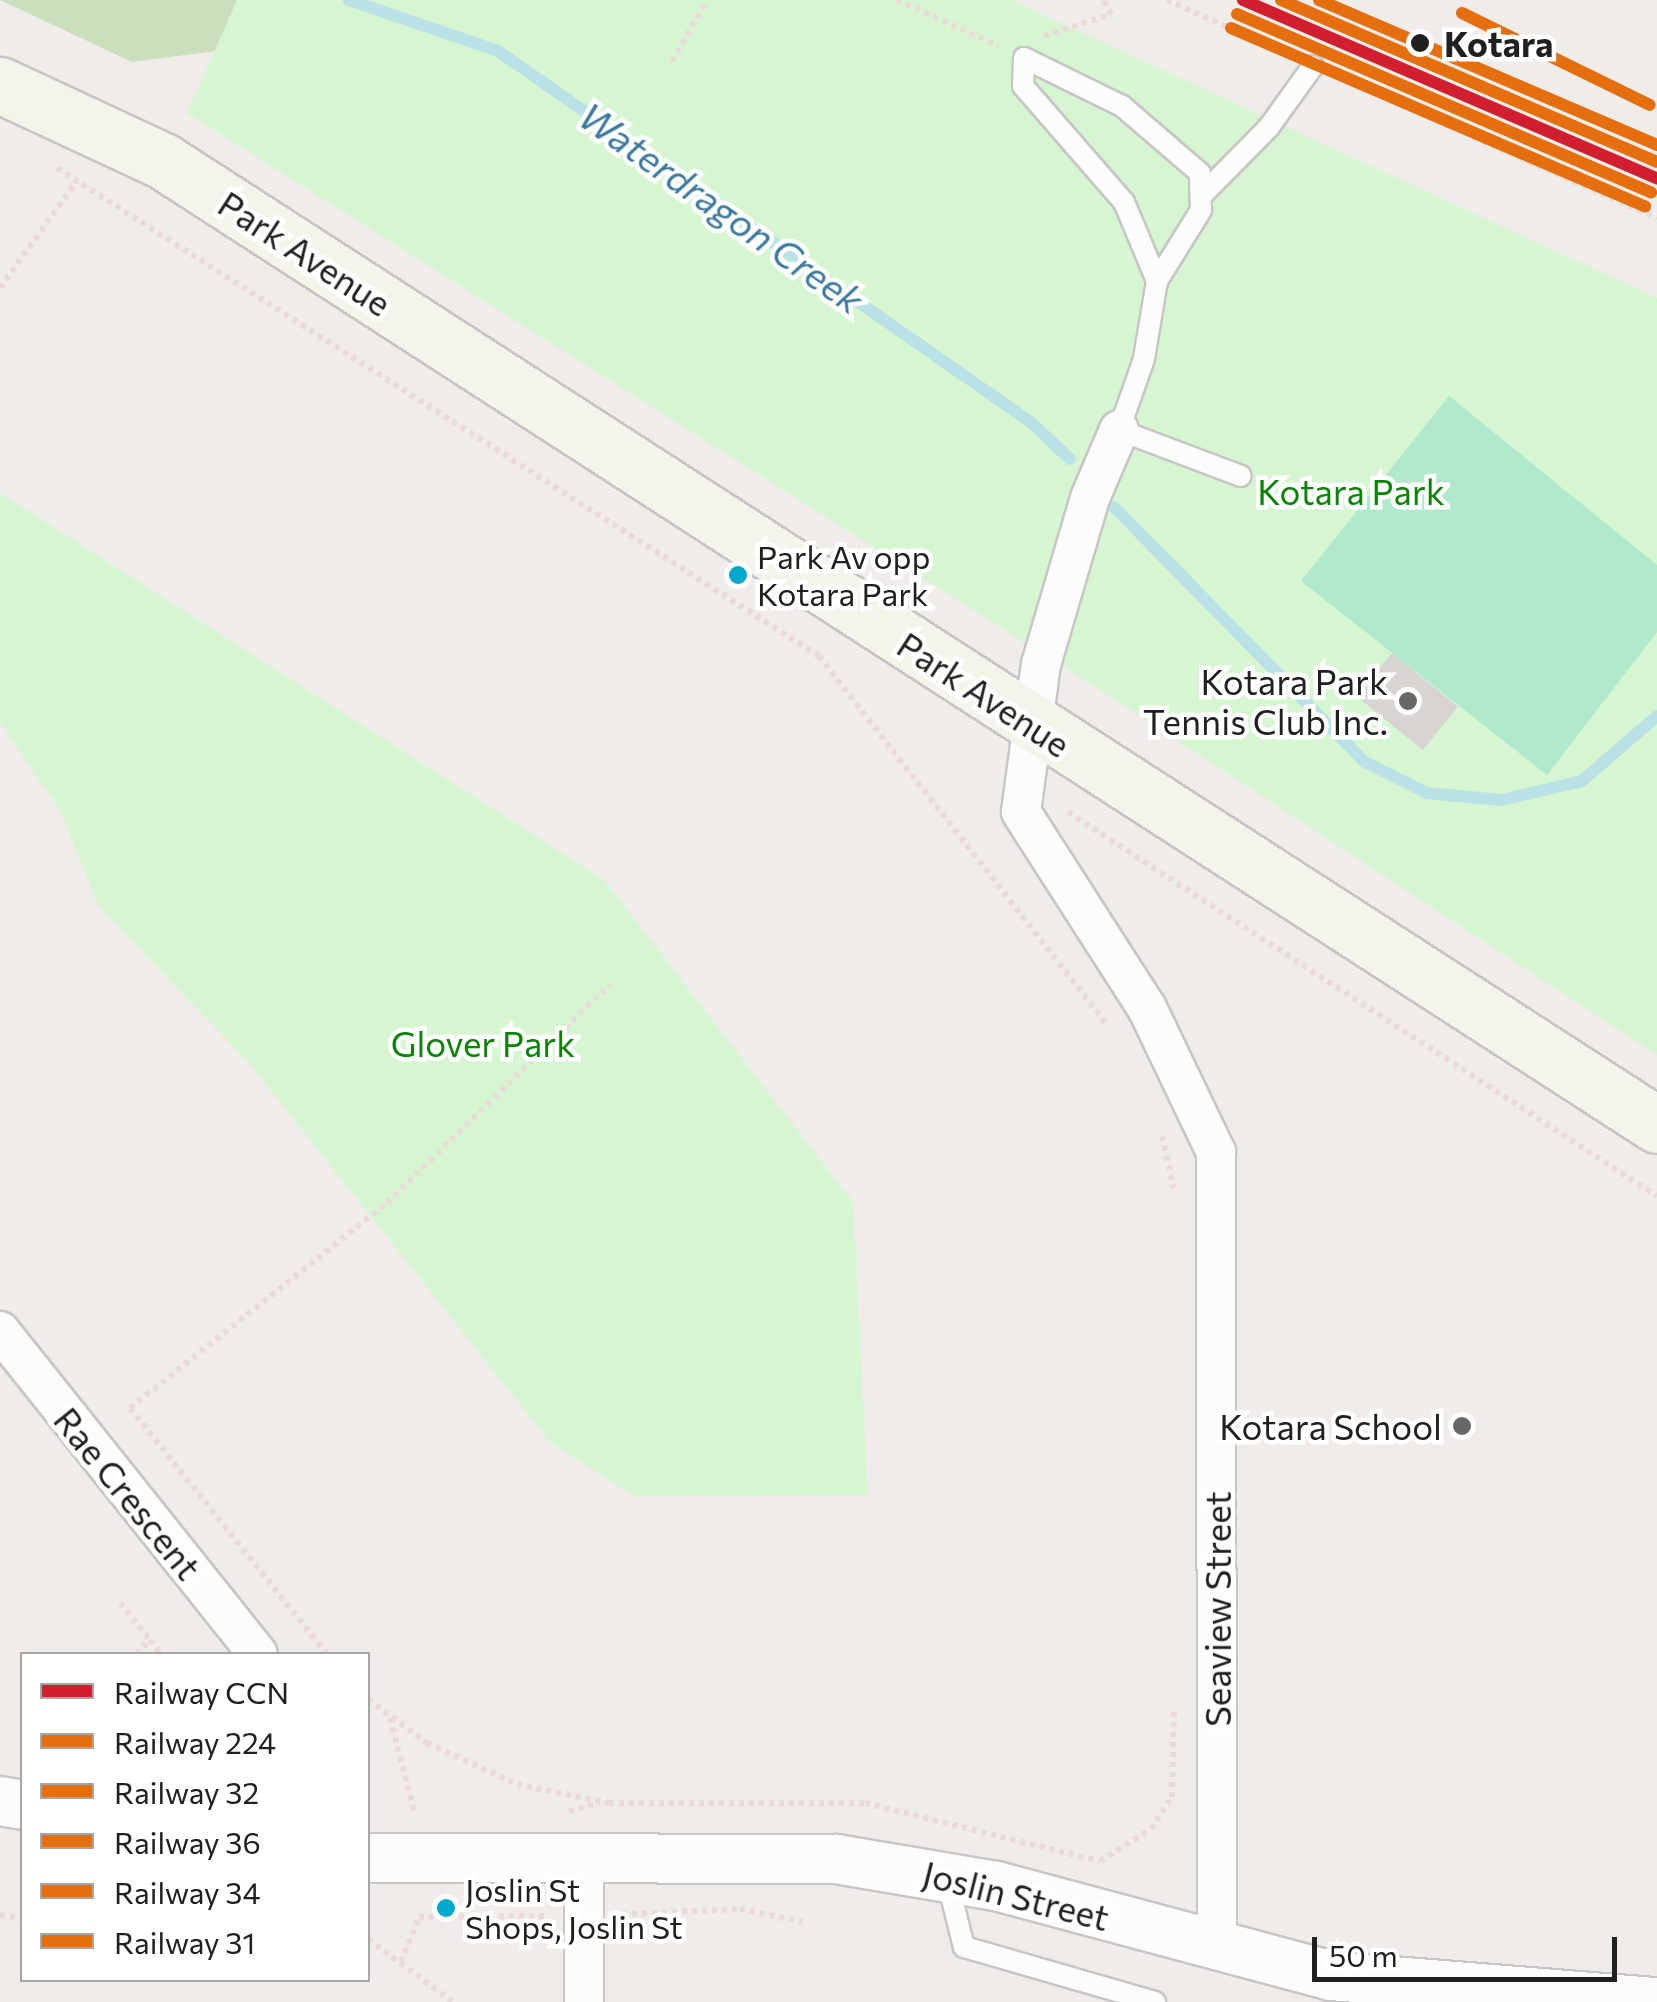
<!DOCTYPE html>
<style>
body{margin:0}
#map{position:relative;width:1657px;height:2002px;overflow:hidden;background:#efece9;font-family:Commissioner,sans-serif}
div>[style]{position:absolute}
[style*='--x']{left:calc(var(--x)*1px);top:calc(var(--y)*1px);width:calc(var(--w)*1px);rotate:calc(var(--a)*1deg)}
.forest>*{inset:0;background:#ccdfbc}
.park>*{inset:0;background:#d6f6d2}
.pitch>*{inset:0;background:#b0e9cb}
.stream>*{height:12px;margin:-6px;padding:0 6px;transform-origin:6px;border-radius:6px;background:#bae1e5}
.building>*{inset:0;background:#d7d4d2;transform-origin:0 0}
.path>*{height:6px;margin-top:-3px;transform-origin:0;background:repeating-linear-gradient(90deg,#ecd9da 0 5px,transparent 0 10px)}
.roads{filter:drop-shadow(2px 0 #c7c6c5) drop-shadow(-2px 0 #c7c6c5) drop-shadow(0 2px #c7c6c5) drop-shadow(0 -2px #c7c6c5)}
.service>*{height:20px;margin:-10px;padding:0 10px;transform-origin:10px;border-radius:10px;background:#fdfcfc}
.minor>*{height:38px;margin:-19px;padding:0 19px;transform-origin:19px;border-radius:19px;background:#fdfcfc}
.tertiary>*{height:48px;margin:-24px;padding:0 24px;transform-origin:24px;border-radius:24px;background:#fdfcfc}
.secondary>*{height:55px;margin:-27.5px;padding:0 27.5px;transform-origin:27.5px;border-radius:27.5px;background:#f5f4eb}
.rail-1>*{height:12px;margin:-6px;padding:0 6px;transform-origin:6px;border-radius:6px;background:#d11f2f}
.rail-2>*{height:12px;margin:-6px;padding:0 6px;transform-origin:6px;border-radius:6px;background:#e56e0f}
.rail-3>*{height:12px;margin:-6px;padding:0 6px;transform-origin:6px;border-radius:6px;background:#e56e0f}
.rail-4>*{height:12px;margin:-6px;padding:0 6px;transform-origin:6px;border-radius:6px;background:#e56e0f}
.rail-5>*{height:12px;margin:-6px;padding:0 6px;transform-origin:6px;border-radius:6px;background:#e56e0f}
.rail-6>*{height:12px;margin:-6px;padding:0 6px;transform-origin:6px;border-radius:6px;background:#e56e0f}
.dots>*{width:28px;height:28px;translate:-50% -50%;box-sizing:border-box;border:5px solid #fff;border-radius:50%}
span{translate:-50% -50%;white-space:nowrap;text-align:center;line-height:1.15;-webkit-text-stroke:9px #fff;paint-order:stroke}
.bus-label{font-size:32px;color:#202020}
.left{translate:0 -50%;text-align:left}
.stop-label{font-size:35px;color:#202020;font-weight:700}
.street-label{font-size:35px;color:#202020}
.park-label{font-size:35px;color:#068602}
.poi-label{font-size:35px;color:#202020}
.right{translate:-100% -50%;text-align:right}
.water-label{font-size:38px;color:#3b7aa1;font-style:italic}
.legend{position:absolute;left:20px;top:1652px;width:350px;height:330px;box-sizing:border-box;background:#fff;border:2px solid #a6a6a6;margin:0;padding:12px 18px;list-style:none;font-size:30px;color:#202020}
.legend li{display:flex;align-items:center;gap:20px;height:50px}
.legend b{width:50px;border:2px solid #a6a6a6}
.scale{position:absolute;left:1312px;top:1937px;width:305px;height:45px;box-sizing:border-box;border:5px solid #202020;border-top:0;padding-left:12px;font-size:30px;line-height:35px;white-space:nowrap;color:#202020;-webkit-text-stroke:8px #fff;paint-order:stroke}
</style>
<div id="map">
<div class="forest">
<i style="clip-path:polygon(0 0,493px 0,337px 35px,132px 62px)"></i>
</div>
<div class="park">
<i style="clip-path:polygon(237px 0,1011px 0,1657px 298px,1657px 1055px,1111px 697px,187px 113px)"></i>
<i style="clip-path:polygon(0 493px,604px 880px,853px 1202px,868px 1495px,634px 1496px,550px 1442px,249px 1063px,98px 905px,61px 812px,0 722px)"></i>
</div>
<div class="pitch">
<i style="clip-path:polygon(1449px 396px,1657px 565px,1657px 632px,1547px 775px,1301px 581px)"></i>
</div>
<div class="stream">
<i style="--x:349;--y:0;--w:157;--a:18.9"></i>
<i style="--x:498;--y:51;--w:651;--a:34.86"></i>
<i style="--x:1032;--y:423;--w:52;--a:43.5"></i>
<i style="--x:1114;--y:507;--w:358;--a:45.5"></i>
<i style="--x:1365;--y:762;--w:69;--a:26.6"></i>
<i style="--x:1427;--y:793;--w:74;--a:5.4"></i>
<i style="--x:1501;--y:800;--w:83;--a:-13.2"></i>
<i style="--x:1582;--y:781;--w:99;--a:-40.9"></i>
</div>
<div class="building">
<i style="left:1392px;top:653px;width:85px;height:56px;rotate:39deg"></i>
</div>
<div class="path">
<i style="--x:897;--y:0;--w:112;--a:24.3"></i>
<i style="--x:1167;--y:0;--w:134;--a:24.3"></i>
<i style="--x:1044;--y:36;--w:71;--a:-18.2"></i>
<i style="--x:1111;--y:14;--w:16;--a:-117"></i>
<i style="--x:672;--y:61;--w:70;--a:-60.2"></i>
<i style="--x:1336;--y:76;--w:351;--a:23.9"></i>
<i style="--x:57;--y:168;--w:905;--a:32.64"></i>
<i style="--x:819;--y:656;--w:467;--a:52"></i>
<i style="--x:0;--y:288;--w:132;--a:-54.3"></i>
<i style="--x:1068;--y:812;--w:703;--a:33.1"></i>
<i style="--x:1162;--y:1136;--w:53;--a:77"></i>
<i style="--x:120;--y:1603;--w:48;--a:51"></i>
<i style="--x:136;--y:1654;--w:20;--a:-45"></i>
<i style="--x:150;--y:1640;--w:18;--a:52"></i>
<i style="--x:327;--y:1654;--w:315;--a:-128.7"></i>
<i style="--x:130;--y:1408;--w:329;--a:-38.6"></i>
<i style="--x:387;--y:1203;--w:313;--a:-44.5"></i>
<i style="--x:368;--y:1699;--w:74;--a:36.7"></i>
<i style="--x:427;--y:1743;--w:99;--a:24.5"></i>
<i style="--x:517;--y:1784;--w:94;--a:11.7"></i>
<i style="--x:609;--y:1803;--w:256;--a:0"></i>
<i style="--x:865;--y:1803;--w:242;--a:13.9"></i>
<i style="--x:1100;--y:1861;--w:60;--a:-32.1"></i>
<i style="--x:1151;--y:1829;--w:38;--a:-57"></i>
<i style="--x:1172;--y:1797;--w:89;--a:-88.7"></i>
<i style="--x:390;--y:1718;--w:98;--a:75.3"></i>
<i style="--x:569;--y:1811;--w:32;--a:-14"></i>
<i style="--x:622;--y:1914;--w:118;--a:-2.4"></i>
<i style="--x:740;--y:1909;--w:64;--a:11.7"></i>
<i style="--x:0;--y:1915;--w:22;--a:10"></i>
<i style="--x:368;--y:1939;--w:106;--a:36.5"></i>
<i style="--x:401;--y:1962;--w:48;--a:-68.2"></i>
<i style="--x:419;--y:1917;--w:130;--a:-0.4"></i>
</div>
<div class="roads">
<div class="service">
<i style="--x:1201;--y:196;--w:97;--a:-45.4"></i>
<i style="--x:1269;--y:127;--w:75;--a:-54.2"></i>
<i style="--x:1157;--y:281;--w:84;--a:-58.2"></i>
<i style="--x:1201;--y:210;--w:37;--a:-92"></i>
<i style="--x:1200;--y:173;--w:103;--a:-139.3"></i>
<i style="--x:1122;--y:106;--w:109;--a:-153.9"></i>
<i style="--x:1024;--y:58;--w:28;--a:92"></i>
<i style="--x:1023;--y:86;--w:154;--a:49"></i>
<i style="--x:1124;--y:202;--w:86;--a:67.3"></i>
<i style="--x:1157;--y:281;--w:79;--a:99.5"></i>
<i style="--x:1144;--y:359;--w:75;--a:109.4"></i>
<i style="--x:1119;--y:430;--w:130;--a:20.7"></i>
<i style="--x:947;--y:1879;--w:70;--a:76"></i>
<i style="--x:964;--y:1947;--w:199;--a:16.1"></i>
</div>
<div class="minor">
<i style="--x:1119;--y:430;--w:74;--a:113.1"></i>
<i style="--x:1090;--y:498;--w:173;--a:106.4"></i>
<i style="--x:1041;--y:664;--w:149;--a:97.7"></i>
<i style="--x:1021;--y:812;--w:233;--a:57.3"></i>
<i style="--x:1147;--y:1008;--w:160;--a:64.4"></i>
<i style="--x:1216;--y:1152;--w:795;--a:89.93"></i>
<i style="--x:0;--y:1331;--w:413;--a:51.4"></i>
<i style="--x:584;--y:2002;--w:145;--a:-90"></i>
</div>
<div class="tertiary">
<i style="--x:0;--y:1801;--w:22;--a:10"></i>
<i style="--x:368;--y:1858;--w:468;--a:0.1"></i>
<i style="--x:836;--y:1859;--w:162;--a:9.6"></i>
<i style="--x:996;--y:1886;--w:347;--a:15"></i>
<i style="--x:1331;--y:1976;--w:327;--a:4.6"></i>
</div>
<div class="secondary">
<i style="--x:0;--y:85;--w:180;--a:25"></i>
<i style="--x:163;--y:161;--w:1778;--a:32.83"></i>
</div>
</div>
<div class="rail-1">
<i style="--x:1243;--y:0;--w:451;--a:23.3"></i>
</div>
<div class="rail-2">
<i style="--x:1237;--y:14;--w:451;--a:23.3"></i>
</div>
<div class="rail-3">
<i style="--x:1281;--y:0;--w:409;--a:23.3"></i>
</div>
<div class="rail-4">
<i style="--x:1231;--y:28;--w:451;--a:23.3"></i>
</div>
<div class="rail-5">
<i style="--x:1319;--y:0;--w:368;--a:23.2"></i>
</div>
<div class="rail-6">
<i style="--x:1462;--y:13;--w:209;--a:26.1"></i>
</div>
<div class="dots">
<i style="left:1420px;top:43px;background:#202020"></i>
<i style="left:738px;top:575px;background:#00a9ce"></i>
<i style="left:1408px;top:701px;background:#686766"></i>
<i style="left:1462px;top:1426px;background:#686766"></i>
<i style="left:446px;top:1908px;background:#00a9ce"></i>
</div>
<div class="bus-label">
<span class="left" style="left:757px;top:575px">Park Av opp<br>Kotara Park</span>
<span class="left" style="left:465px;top:1908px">Joslin St<br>Shops, Joslin St</span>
</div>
<div class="stop-label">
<span class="left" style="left:1444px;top:43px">Kotara</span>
</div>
<div class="street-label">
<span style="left:305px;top:253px;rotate:33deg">Park Avenue</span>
<span style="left:984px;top:694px;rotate:33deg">Park Avenue</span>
<span style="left:128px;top:1493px;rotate:51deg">Rae Crescent</span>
<span style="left:1217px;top:1609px;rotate:-90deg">Seaview Street</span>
<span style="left:1016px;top:1895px;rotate:14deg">Joslin Street</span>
</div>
<div class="park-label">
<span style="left:1351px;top:491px">Kotara Park</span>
<span style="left:483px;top:1043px">Glover Park</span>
</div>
<div class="poi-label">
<span class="right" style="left:1388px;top:701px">Kotara Park<br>Tennis Club Inc.</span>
<span class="right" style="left:1442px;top:1426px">Kotara School</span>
</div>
<div class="water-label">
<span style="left:722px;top:207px;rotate:35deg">Waterdragon Creek</span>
</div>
<ul class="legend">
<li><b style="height:12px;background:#d11f2f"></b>Railway CCN</li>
<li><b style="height:12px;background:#e56e0f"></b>Railway 224</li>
<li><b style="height:12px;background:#e56e0f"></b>Railway 32</li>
<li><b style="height:12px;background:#e56e0f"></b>Railway 36</li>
<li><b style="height:12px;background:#e56e0f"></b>Railway 34</li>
<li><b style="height:12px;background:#e56e0f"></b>Railway 31</li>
</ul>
<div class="scale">50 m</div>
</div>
